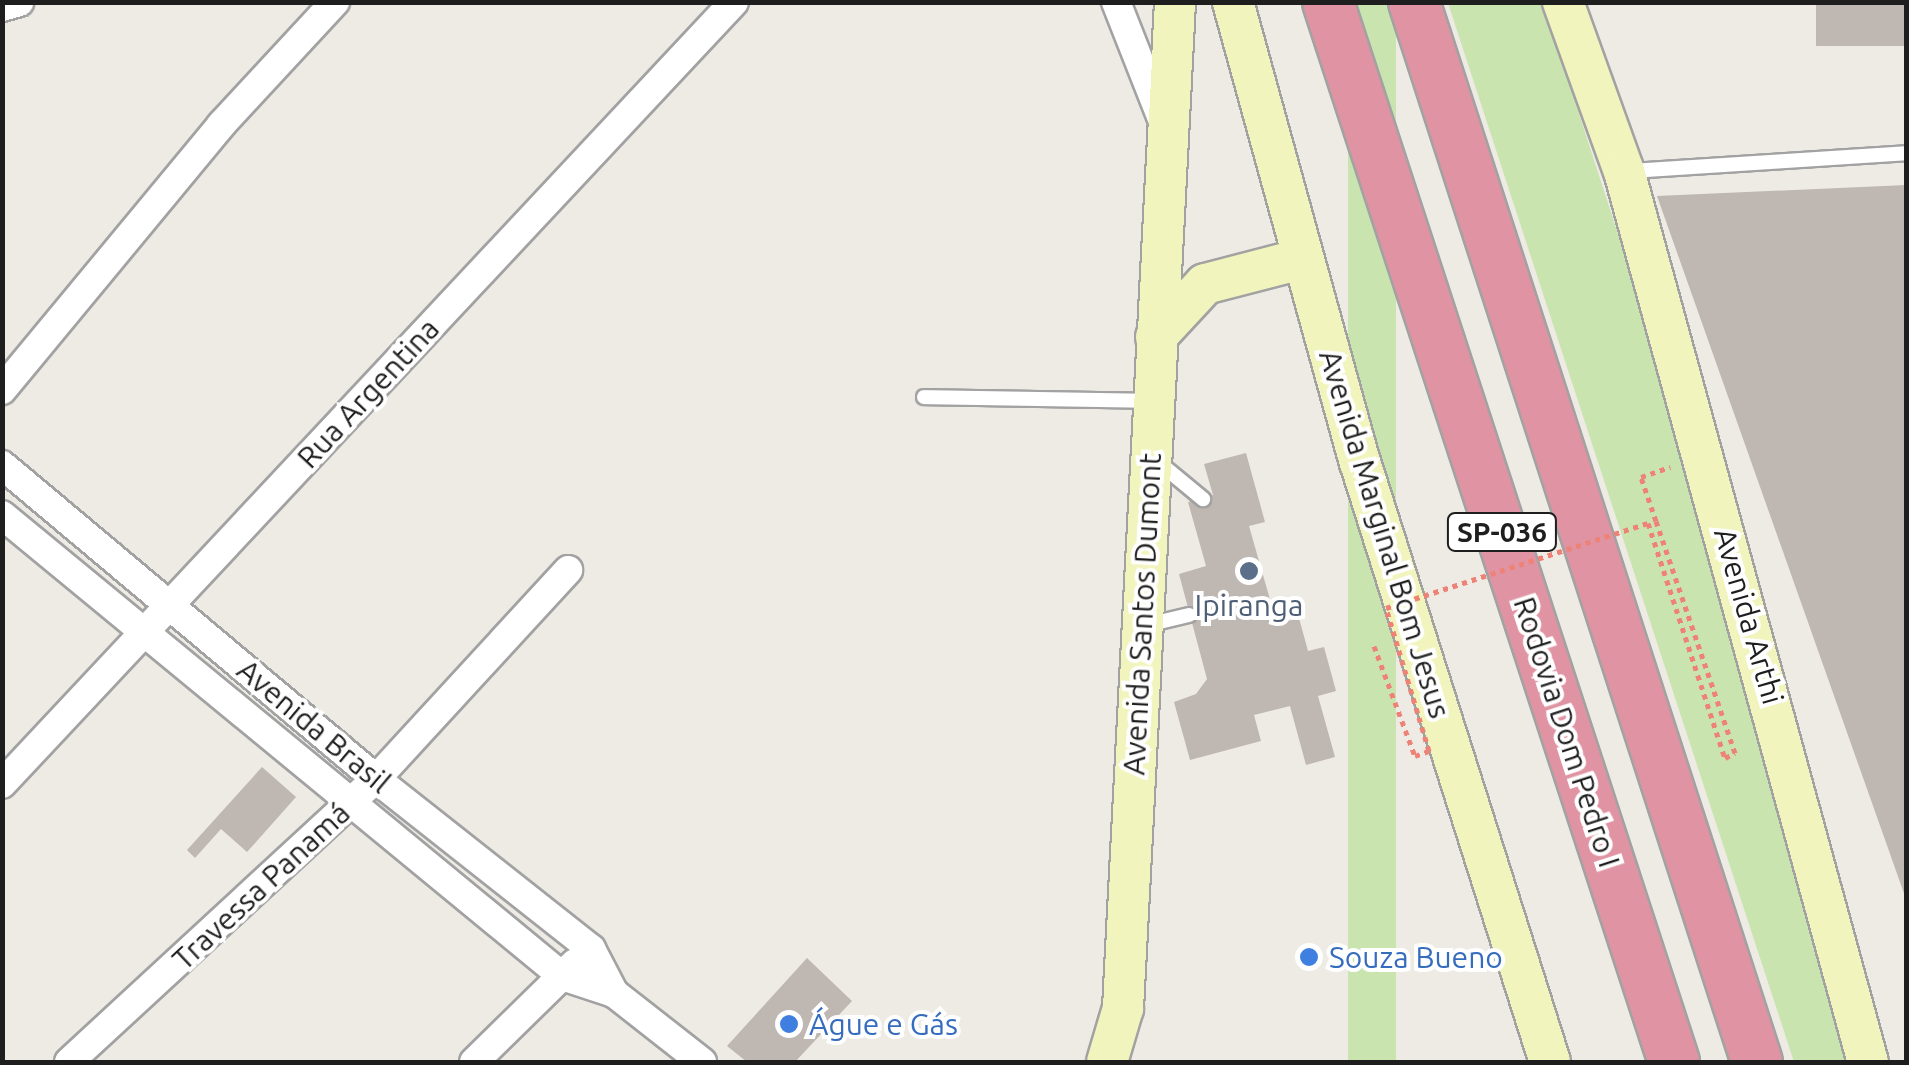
<!DOCTYPE html>
<meta charset="utf-8">
<style>
body{margin:0}
#map{position:relative;width:1909px;height:1065px;overflow:hidden;background:#eeebe5;font-family:Ubuntu,sans-serif}
div>[style]{position:absolute}
[style*='--x']{left:calc(var(--x)*1px);top:calc(var(--y)*1px);width:calc(var(--w)*1px);rotate:calc(var(--a)*1deg)}
.grass>*{inset:0;background:#cae4af;transform-origin:0 0}
.building>*{inset:0;background:#bfb7b2;transform-origin:0 0}
.path>*{height:5px;margin-top:-2.5px;transform-origin:0;background:repeating-linear-gradient(90deg,#ee8276 0 5px,transparent 0 10px)}
.roads{filter:drop-shadow(2px 0 #a2a2a2) drop-shadow(-2px 0 #a2a2a2) drop-shadow(0 2px #a2a2a2) drop-shadow(0 -2px #a2a2a2)}
.lane>*{height:14px;margin:-7px;padding:0 7px;transform-origin:7px;border-radius:7px;background:#fff}
.street>*{height:28px;margin:-14px;padding:0 14px;transform-origin:14px;border-radius:14px;background:#fff}
.secondary>*{height:40px;margin:-20px;padding:0 20px;transform-origin:20px;border-radius:20px;background:#f2f4bd}
.highway>*{height:50px;margin:-25px;padding:0 25px;transform-origin:25px;border-radius:25px;background:#e093a2}
.path-bridge>*{height:5px;margin-top:-2.5px;transform-origin:0;background:repeating-linear-gradient(90deg,#ee8276 0 5px,transparent 0 10px)}
.dots>*{width:28px;height:28px;translate:-50% -50%;box-sizing:border-box;border:5px solid #fff;border-radius:50%}
span{translate:-50% -50%;white-space:nowrap;text-align:center;line-height:1.15;-webkit-text-stroke:8px #fff;paint-order:stroke}
.shield-label span{padding:2px 8px;background:#fff;border:2px solid;border-radius:8px;-webkit-text-stroke-width:0}
.shield-label{font-size:28px;color:#1e1e1e;font-weight:700}
.street-label{font-size:30px;color:#1e1e1e}
.service-label{font-size:30px;color:#4e5e75}
.shop-label{font-size:30px;color:#366cbe}
.left{translate:0 -50%;text-align:left}
.frame{position:absolute;inset:0;border:5px solid #1e1e1e;pointer-events:none}
</style>
<div id="map">
<div class="grass">
<i style="left:1348px;top:3px;width:48px;height:1112px"></i>
<i style="clip-path:polygon(1448px 3px,1543px 3px,1657px 354px,1847px 1062px,1794px 1062px)"></i>
</div>
<div class="building">
<i style="left:1816px;top:2px;width:90px;height:44px"></i>
<i style="clip-path:polygon(1906px 185px,1906px 899px,1657px 196px)"></i>
<i style="clip-path:polygon(1246px 453px,1265px 522px,1249px 526px,1277px 624px,1299px 618px,1308px 651px,1324px 647px,1336px 691px,1318px 696px,1335px 757px,1306px 765px,1290px 706px,1254px 715px,1261px 741px,1190px 760px,1174px 702px,1196px 694px,1207px 679px,1179px 574px,1206px 566px,1188px 502px,1213px 495px,1204px 464px)"></i>
<i style="clip-path:polygon(262px 767px,296px 797px,247px 852px,221px 829px,195px 858px,187px 850px)"></i>
<i style="clip-path:polygon(807px 958px,852px 1001px,795px 1062px,747px 1062px,727px 1046px)"></i>
</div>
<div class="path">
<i style="--x:1656;--y:521;--w:46;--a:-108.8"></i>
<i style="--x:1641;--y:477;--w:31;--a:-19"></i>
</div>
<div class="roads">
<div class="lane">
<i style="--x:1630;--y:171;--w:277;--a:-3.7"></i>
<i style="--x:924;--y:397;--w:228;--a:1"></i>
<i style="--x:1157;--y:461;--w:60;--a:39.6"></i>
<i style="--x:1147;--y:625;--w:43;--a:-13.4"></i>
</div>
<div class="street">
<i style="--x:1116;--y:2;--w:136;--a:68.5"></i>
<i style="--x:2;--y:7;--w:18;--a:-16"></i>
<i style="--x:2;--y:390;--w:344;--a:-50.4"></i>
<i style="--x:221;--y:125;--w:168;--a:-47.2"></i>
<i style="--x:2;--y:465;--w:488;--a:40"></i>
<i style="--x:376;--y:779;--w:274;--a:38.3"></i>
<i style="--x:591;--y:949;--w:50;--a:62.4"></i>
<i style="--x:2;--y:515;--w:725;--a:39.46"></i>
<i style="--x:562;--y:976;--w:55;--a:18.1"></i>
<i style="--x:614;--y:993;--w:112;--a:38.1"></i>
<i style="--x:2;--y:784;--w:1071;--a:-46.89"></i>
<i style="--x:69;--y:1062;--w:418;--a:-42.7"></i>
<i style="--x:376;--y:779;--w:284;--a:-47.4"></i>
<i style="--x:474;--y:1062;--w:141;--a:-44.4"></i>
</div>
<div class="secondary">
<i style="--x:1233;--y:2;--w:477;--a:74.6"></i>
<i style="--x:1360;--y:462;--w:629;--a:72.43"></i>
<i style="--x:1563;--y:2;--w:180;--a:70.2"></i>
<i style="--x:1624;--y:171;--w:924;--a:74.69"></i>
<i style="--x:1156;--y:337;--w:72;--a:-47.2"></i>
<i style="--x:1205;--y:284;--w:100;--a:-14.5"></i>
<i style="--x:1107;--y:1062;--w:56;--a:-73.5"></i>
<i style="--x:1123;--y:1008;--w:1007;--a:-87.04"></i>
</div>
<div class="highway">
<i style="--x:1328;--y:2;--w:1115;--a:71.92"></i>
<i style="--x:1414;--y:2;--w:1114;--a:72.07"></i>
</div>
</div>
<div class="path-bridge">
<i style="--x:1374;--y:646;--w:117;--a:69.6"></i>
<i style="--x:1415;--y:756;--w:15;--a:-20"></i>
<i style="--x:1429;--y:751;--w:149;--a:-106.7"></i>
<i style="--x:1386;--y:608;--w:275;--a:-18"></i>
<i style="--x:1648;--y:523;--w:247;--a:71.9"></i>
<i style="--x:1725;--y:758;--w:11;--a:-27"></i>
<i style="--x:1735;--y:753;--w:245;--a:-108.8"></i>
</div>
<div class="dots">
<i style="left:1249px;top:571px;background:#5c6f8a"></i>
<i style="left:1309px;top:957px;background:#3f7fe0"></i>
<i style="left:789px;top:1024px;background:#3f7fe0"></i>
</div>
<div class="shield-label">
<span style="left:1502px;top:532px">SP-036</span>
</div>
<div class="street-label">
<span style="left:368px;top:393px;rotate:-47deg">Rua Argentina</span>
<span style="left:1385px;top:534px;rotate:73deg">Avenida Marginal Bom Jesus</span>
<span style="left:1142px;top:614px;rotate:-87deg">Avenida Santos Dumont</span>
<span style="left:1749px;top:616px;rotate:74deg">Avenida Arthi</span>
<span style="left:314px;top:726px;rotate:40deg">Avenida Brasil</span>
<span style="left:1567px;top:732px;rotate:72deg">Rodovia Dom Pedro I</span>
<span style="left:261px;top:886px;rotate:-43deg">Travessa Panamá</span>
</div>
<div class="service-label">
<span style="left:1249px;top:605px">Ipiranga</span>
</div>
<div class="shop-label">
<span class="left" style="left:1329px;top:957px">Souza Bueno</span>
<span class="left" style="left:809px;top:1024px">Águe e Gás</span>
</div>
<div class="frame"></div>
</div>
